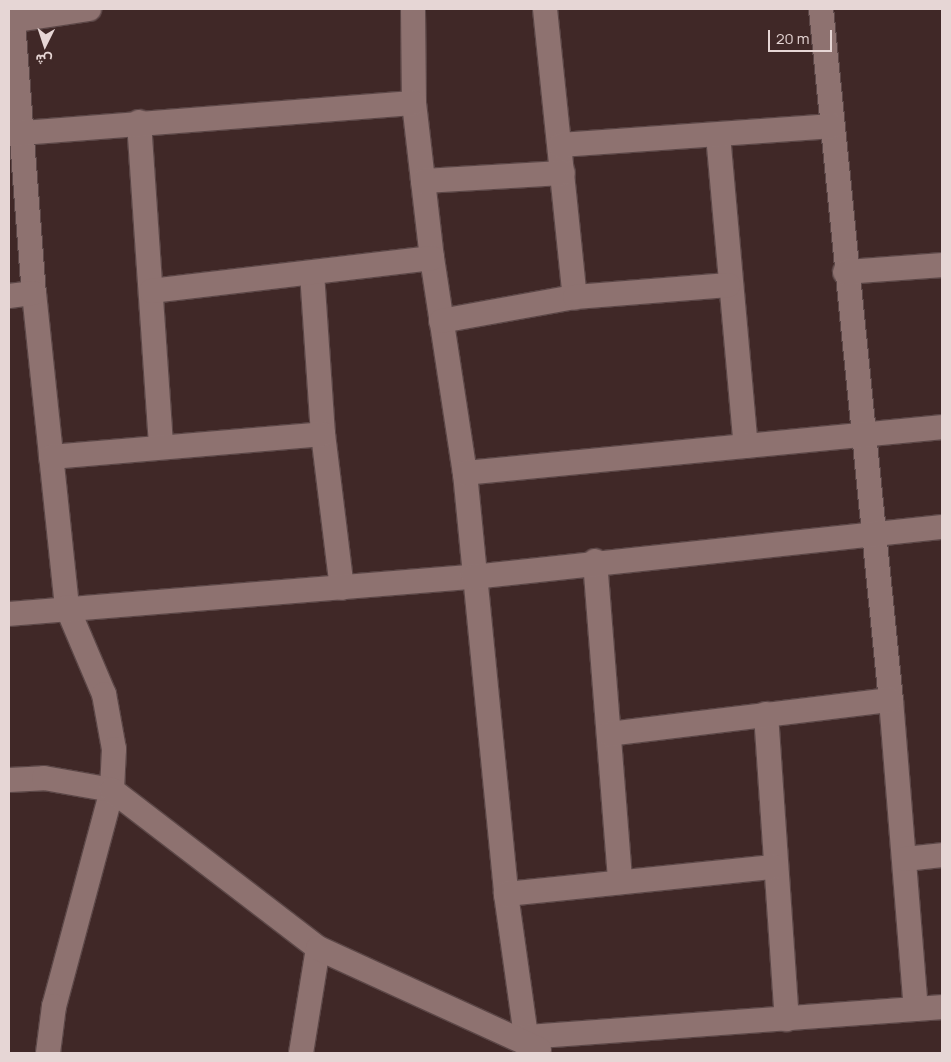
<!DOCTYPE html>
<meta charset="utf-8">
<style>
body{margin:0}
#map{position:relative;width:951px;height:1062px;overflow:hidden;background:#402827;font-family:Manrope,Vazirmatn,sans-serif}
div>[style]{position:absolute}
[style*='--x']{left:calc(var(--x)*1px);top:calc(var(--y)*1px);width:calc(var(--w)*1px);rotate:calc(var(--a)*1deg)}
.roads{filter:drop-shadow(1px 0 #5c4747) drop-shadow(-1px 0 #5c4747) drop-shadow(0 1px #5c4747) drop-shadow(0 -1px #5c4747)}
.street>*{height:24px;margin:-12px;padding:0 12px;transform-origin:12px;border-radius:12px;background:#8e7270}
span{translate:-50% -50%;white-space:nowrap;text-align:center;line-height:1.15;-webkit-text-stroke:4px #402827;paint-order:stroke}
.frame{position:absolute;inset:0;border:10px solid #e6d6d5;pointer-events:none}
.north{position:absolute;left:20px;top:20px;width:50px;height:50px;-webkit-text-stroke:4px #402827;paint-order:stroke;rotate:184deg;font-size:14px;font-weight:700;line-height:20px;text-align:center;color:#e6d6d5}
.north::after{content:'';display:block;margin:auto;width:18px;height:22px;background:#e6d6d5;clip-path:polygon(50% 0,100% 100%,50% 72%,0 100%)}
.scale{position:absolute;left:768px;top:30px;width:64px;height:22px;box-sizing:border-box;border:2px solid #e6d6d5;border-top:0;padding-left:6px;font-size:15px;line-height:18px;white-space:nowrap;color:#e6d6d5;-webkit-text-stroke:4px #402827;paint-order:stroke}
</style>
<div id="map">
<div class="roads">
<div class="street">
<i style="--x:12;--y:9;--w:285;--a:85.6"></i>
<i style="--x:34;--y:293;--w:316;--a:84"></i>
<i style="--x:67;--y:607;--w:95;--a:67"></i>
<i style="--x:104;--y:694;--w:56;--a:79.7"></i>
<i style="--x:114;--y:749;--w:41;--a:92.8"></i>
<i style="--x:112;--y:790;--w:224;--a:105"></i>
<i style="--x:54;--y:1006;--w:47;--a:97.3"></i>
<i style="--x:413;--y:9;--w:94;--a:89.4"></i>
<i style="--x:414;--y:103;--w:156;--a:83.4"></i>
<i style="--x:432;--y:258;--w:218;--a:81.3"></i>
<i style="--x:465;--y:473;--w:423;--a:84.4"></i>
<i style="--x:506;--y:894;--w:151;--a:82"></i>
<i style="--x:545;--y:9;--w:290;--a:84.1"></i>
<i style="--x:821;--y:9;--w:695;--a:84.22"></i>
<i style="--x:891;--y:700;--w:310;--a:85.4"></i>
<i style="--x:9;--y:21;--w:81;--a:-8.5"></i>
<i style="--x:139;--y:122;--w:324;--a:86.1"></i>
<i style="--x:9;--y:134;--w:406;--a:-4.4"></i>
<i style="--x:718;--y:135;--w:312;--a:84.9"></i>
<i style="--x:561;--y:145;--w:272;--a:-4"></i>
<i style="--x:423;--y:181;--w:140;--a:-3.3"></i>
<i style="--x:845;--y:272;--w:97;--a:-4.1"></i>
<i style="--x:312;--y:273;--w:161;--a:86.1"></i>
<i style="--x:323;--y:434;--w:155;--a:83"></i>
<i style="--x:151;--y:291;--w:283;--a:-6.7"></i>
<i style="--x:9;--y:296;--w:25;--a:-7"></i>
<i style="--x:441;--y:321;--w:136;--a:-10.2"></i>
<i style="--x:575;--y:297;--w:154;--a:-4.5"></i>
<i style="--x:51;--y:457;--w:273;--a:-4.8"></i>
<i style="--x:465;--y:473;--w:479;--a:-5.5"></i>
<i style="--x:595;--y:561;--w:322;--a:85.5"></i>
<i style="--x:9;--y:614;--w:465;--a:-4.6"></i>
<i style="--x:473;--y:577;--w:472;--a:-6.1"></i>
<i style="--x:766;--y:714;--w:306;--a:86.1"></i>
<i style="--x:609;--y:734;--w:284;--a:-6.9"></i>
<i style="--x:9;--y:780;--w:35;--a:-3"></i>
<i style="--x:44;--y:778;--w:69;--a:10"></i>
<i style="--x:112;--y:790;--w:260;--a:37.5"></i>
<i style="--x:905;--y:859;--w:37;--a:-6"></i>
<i style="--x:506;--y:894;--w:269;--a:-5.8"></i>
<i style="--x:526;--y:1037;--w:417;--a:-4.1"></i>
<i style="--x:301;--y:1053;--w:106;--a:-80.8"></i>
<i style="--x:318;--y:948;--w:243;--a:24.6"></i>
</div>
</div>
<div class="frame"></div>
<div class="north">ش</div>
<div class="scale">20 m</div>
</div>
